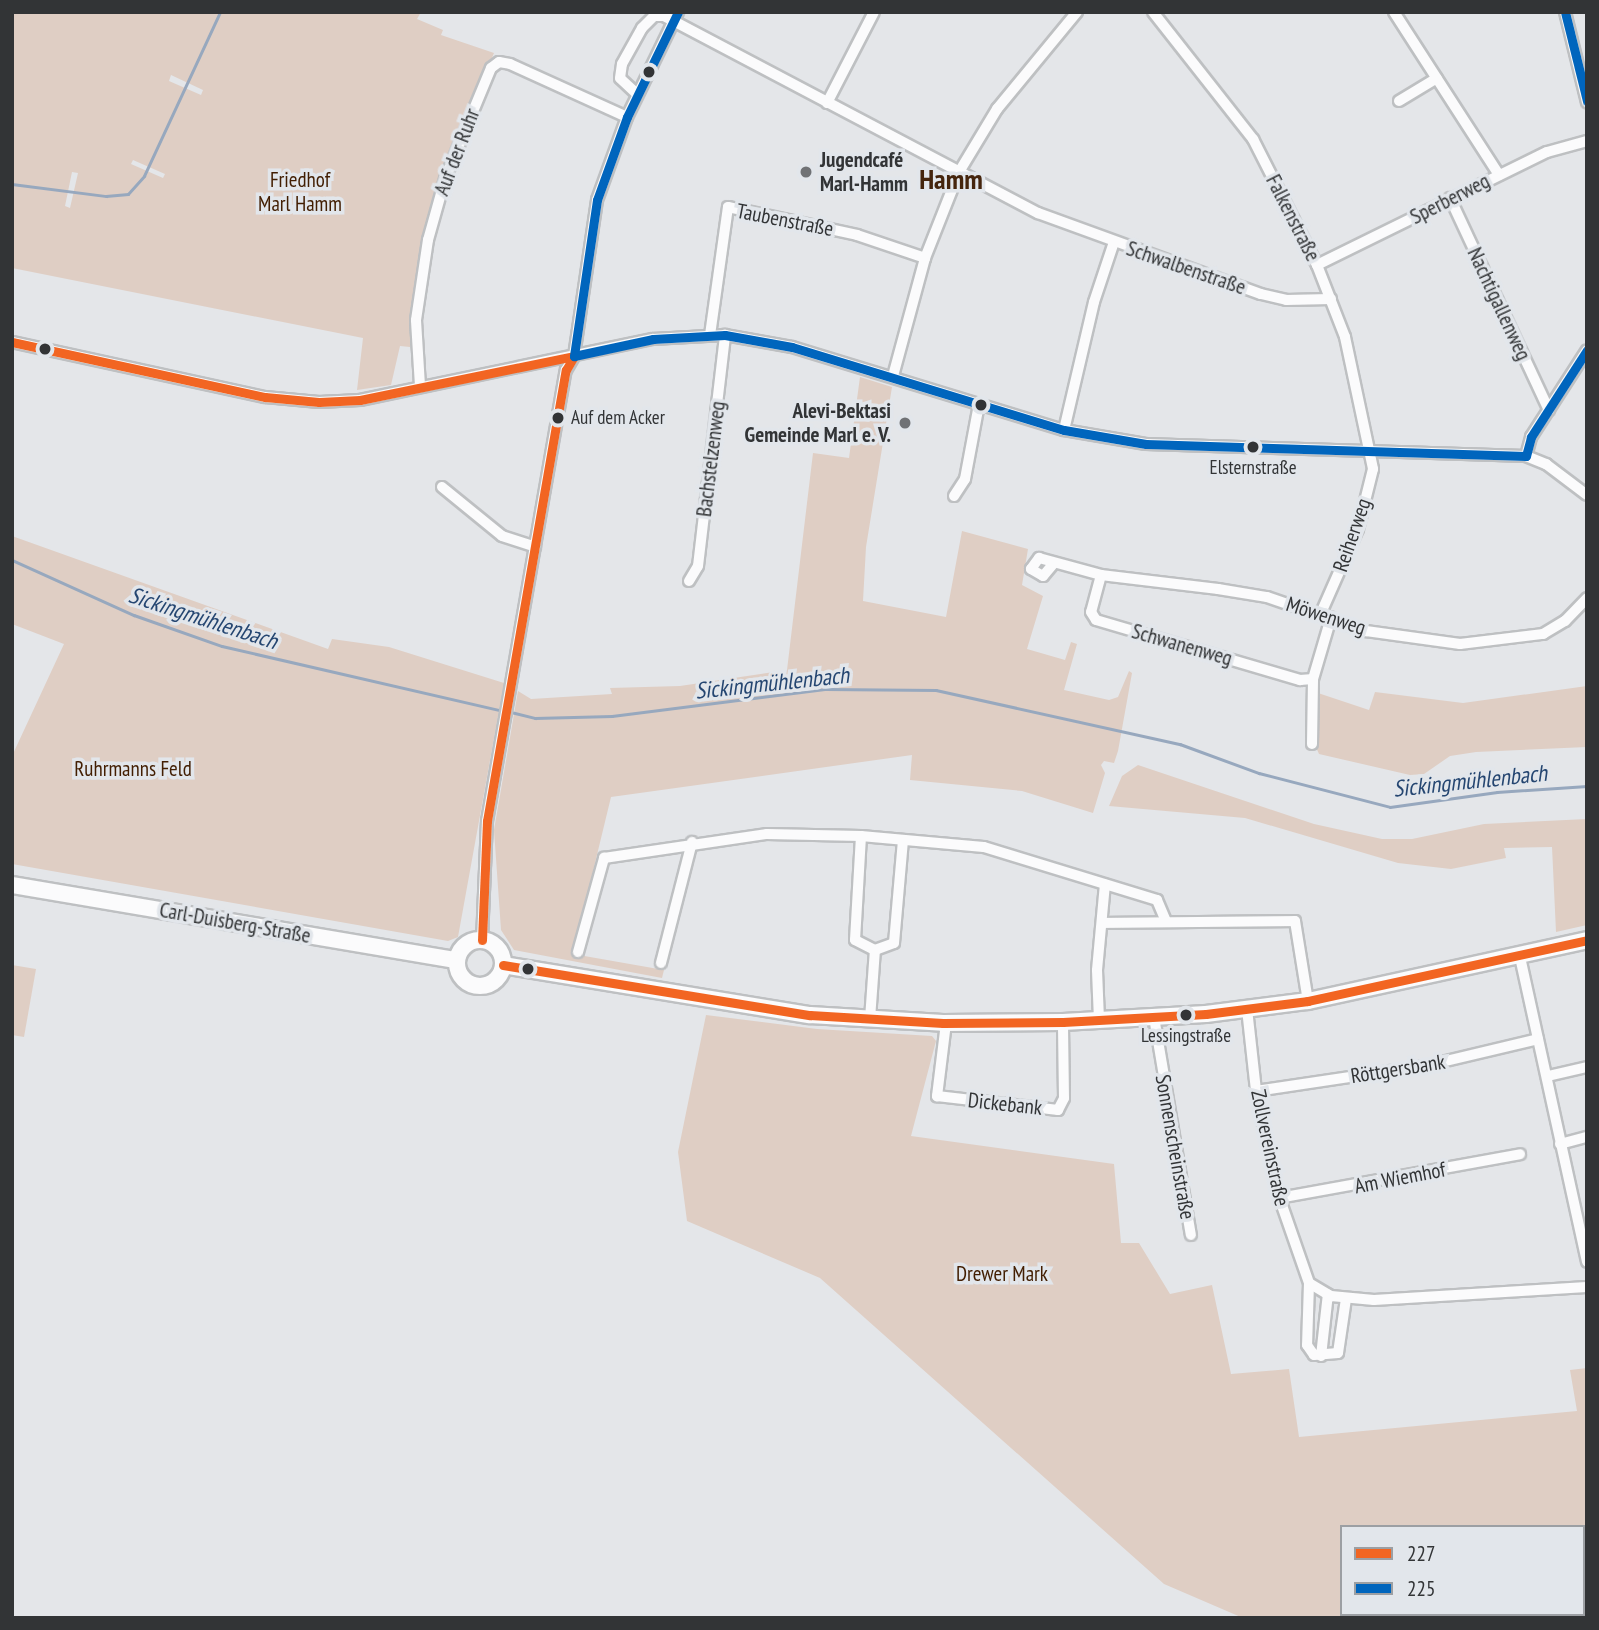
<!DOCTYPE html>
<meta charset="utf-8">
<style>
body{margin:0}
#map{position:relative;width:1599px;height:1630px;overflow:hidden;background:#e4e6e9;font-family:"PT Sans Narrow",sans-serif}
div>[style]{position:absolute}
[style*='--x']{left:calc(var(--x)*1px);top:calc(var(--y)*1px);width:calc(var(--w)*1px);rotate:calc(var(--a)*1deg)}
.green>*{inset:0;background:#dfcec4}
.stream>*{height:2.5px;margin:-1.25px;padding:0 1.25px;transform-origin:1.25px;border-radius:1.25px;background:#97a8be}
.roads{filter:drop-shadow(2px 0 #bec0c2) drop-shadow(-2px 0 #bec0c2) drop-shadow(0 2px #bec0c2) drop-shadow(0 -2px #bec0c2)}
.minor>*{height:10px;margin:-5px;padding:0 5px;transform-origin:5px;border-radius:5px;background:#fbfbfc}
.secondary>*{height:16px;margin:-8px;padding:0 8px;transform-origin:8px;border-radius:8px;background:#fbfbfc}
.secondary>.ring{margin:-8px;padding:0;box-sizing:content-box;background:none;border:16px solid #fbfbfc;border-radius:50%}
.bus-1>*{height:9px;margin:-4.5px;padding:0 4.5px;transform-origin:4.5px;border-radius:4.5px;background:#f26522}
.bus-2>*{height:9px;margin:-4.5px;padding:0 4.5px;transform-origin:4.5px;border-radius:4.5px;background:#0065bd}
.dots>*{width:19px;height:19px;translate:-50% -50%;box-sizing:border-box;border:4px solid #e2e6eb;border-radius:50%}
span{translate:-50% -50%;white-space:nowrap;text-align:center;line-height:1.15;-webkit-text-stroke:7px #e2e6eb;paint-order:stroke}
.bus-label{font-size:19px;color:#323436}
.left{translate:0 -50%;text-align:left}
.street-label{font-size:21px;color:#323436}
.poi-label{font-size:21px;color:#323436;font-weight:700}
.right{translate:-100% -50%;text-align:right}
.park-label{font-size:21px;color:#421e02}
.water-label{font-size:23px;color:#254671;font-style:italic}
.district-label{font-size:28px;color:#45250d;font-weight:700}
.frame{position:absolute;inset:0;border:14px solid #323436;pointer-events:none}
.legend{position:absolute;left:1340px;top:1525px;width:245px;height:91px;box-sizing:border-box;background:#e2e6eb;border:2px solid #9c9fa3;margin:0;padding:9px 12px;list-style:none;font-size:21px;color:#323436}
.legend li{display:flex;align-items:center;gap:14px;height:35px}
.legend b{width:35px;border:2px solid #9c9fa3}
</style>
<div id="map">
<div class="green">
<i style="clip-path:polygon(evenodd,12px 12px,421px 12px,417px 19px,443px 30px,441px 35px,494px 53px,449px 159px,423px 239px,410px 347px,400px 346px,391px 385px,357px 390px,363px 338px,12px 268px,12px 12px,171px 75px,203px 90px,201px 95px,169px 81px,171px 75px,12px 12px,133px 160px,165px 174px,163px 178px,131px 164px,133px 160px,12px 12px,72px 172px,78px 173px,70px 208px,65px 206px,72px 172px)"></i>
<i style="clip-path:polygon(860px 377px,892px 387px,866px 547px,863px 601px,946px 617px,962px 531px,1028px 549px,1022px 585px,1043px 596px,1027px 649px,1065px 660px,1071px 642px,1077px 644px,1064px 690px,1109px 700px,1118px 697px,1129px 671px,1132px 673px,1118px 751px,1114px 763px,1104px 761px,1101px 765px,1105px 773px,1093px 813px,1022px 791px,910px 780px,912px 755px,611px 797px,573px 954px,664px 970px,662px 978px,514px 950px,501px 930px,494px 830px,518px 691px,531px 699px,612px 694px,610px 688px,680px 686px,787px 670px,813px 453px,849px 458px)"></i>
<i style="clip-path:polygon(12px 536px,328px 649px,332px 639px,389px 647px,504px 683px,458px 937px,448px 941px,12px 864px,12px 756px,64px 644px,12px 624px)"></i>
<i style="clip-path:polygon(1587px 686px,1587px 747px,1476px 752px,1450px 756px,1424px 774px,1410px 775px,1319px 754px,1315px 745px,1315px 692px,1369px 710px,1375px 692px,1463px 703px)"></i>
<i style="clip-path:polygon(1138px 765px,1314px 824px,1382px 839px,1412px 839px,1484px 824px,1587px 819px,1587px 925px,1556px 932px,1552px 847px,1504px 848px,1506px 858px,1451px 869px,1398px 863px,1245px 818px,1109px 806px,1122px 776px)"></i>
<i style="clip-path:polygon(12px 965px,36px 969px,24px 1037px,12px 1035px)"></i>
<i style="clip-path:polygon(evenodd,706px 1015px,817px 1029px,932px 1036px,936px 1041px,911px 1136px,1114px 1164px,1121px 1243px,1139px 1243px,1170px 1294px,1212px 1285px,1231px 1374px,1289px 1369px,1299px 1437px,1577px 1411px,1570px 1370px,1587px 1368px,1587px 1618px,1243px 1618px,1164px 1584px,820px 1278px,687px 1221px,678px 1152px,706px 1015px,1342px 1527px,1583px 1527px,1583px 1614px,1342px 1614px,1342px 1527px)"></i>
</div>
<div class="stream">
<i style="--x:12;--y:184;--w:95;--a:7.3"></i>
<i style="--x:106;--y:196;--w:22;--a:-5"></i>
<i style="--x:128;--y:194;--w:24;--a:-48"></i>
<i style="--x:144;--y:176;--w:181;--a:-65.1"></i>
<i style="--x:12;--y:560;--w:134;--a:24.3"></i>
<i style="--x:134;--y:615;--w:93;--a:19.4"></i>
<i style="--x:222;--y:646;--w:289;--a:13"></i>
<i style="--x:511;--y:712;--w:25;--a:14"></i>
<i style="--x:535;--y:718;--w:77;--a:-1.5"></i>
<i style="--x:612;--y:716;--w:216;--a:-7.2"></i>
<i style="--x:826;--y:689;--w:110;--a:0.5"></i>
<i style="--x:936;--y:690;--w:250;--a:12.5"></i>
<i style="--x:1180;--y:744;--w:84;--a:20.2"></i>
<i style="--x:1259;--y:773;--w:135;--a:14.5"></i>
<i style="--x:1390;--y:807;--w:108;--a:-8"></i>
<i style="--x:1497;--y:792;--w:90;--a:-3.8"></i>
</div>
<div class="roads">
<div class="minor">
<i style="--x:1153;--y:12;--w:162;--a:51.8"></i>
<i style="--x:1253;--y:139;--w:141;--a:63.1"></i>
<i style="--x:1317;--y:265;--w:77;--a:68.7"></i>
<i style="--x:1345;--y:337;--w:135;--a:78"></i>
<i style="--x:1373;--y:469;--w:62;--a:104"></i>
<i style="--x:1358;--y:529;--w:92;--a:113.8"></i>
<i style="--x:1394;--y:12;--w:194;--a:57.2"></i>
<i style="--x:1565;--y:12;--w:93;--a:76.3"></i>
<i style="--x:637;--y:94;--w:23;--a:-137"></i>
<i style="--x:620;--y:78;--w:14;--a:-82"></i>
<i style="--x:622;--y:64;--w:41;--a:-60.9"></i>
<i style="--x:642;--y:28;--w:17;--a:-45"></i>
<i style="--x:654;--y:16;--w:10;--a:0"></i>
<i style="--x:664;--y:16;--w:423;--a:27.8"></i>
<i style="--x:1038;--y:213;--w:237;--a:20"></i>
<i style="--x:1261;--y:294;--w:26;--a:13"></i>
<i style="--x:1286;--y:300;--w:45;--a:-1.3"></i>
<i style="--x:1399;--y:101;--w:44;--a:-31.2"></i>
<i style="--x:827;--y:103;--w:102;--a:-62.7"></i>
<i style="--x:1450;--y:198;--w:234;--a:65"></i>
<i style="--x:1317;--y:265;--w:256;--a:-26.2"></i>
<i style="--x:1547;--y:152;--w:41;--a:-15.4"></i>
<i style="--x:710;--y:335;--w:129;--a:-82"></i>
<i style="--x:728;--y:207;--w:132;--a:12.2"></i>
<i style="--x:857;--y:235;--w:72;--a:18.7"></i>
<i style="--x:12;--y:342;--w:259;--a:12.3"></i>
<i style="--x:265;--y:397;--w:54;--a:5.3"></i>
<i style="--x:319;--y:402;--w:41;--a:-2.8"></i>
<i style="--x:360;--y:400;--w:299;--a:-11.8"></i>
<i style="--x:653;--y:339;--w:72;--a:-3.2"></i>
<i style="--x:725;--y:335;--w:68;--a:10.2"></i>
<i style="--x:792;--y:347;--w:284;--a:17"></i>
<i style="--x:1064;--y:430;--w:83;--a:9.7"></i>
<i style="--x:1146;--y:444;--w:380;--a:1.8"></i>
<i style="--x:1526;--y:456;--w:22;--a:22"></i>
<i style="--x:1546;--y:464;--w:51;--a:37.1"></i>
<i style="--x:893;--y:376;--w:122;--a:-74.8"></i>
<i style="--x:925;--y:258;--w:92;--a:-68.4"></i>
<i style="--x:959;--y:172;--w:74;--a:-58.9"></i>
<i style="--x:997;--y:109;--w:126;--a:-50.5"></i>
<i style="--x:420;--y:386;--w:66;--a:-93.5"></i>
<i style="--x:416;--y:320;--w:81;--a:-81.5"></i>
<i style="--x:428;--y:240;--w:63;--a:-74.4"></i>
<i style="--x:445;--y:179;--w:120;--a:-67.5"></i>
<i style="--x:491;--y:68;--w:10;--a:-37"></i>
<i style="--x:499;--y:62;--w:11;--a:10"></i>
<i style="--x:510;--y:64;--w:128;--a:24.4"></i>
<i style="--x:1064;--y:430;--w:131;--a:-76.8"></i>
<i style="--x:1094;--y:302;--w:63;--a:-71.6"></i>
<i style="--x:1526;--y:456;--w:20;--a:-75"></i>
<i style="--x:1531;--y:437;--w:103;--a:-57.2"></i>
<i style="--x:442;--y:487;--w:77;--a:39.2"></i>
<i style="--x:502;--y:536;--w:35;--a:18"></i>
<i style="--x:954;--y:496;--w:20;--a:-57"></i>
<i style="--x:965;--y:479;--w:76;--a:-79.4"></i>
<i style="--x:1054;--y:563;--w:17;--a:130"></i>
<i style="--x:1043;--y:576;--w:14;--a:-150"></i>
<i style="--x:1031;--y:569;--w:14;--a:-54"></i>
<i style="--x:1039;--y:558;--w:64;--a:15.3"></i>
<i style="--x:1101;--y:575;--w:118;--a:6.8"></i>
<i style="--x:1218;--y:589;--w:50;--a:9.3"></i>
<i style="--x:1267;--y:597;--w:105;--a:19"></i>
<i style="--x:1366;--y:631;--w:95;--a:7.9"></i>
<i style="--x:1460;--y:644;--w:84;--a:-6.9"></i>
<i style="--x:1543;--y:634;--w:26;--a:-31"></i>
<i style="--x:1565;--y:621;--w:32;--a:-46"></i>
<i style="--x:1101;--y:575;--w:38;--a:105"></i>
<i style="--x:1091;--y:612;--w:9;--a:58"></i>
<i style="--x:1096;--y:620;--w:213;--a:16.4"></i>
<i style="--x:1300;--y:680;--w:13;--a:-4"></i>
<i style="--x:689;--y:581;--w:17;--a:-59"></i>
<i style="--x:698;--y:566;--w:233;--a:-83.3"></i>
<i style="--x:1312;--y:744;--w:65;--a:-89.1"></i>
<i style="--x:1313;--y:679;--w:64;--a:-73.6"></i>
<i style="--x:861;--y:836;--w:104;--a:93.3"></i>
<i style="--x:855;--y:940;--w:22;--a:27"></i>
<i style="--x:875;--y:950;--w:20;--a:-20"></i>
<i style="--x:894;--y:943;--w:103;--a:-85"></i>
<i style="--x:1102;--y:923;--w:193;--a:-0.6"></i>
<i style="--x:1295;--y:921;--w:81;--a:80.8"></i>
<i style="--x:482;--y:940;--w:119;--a:-87.6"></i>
<i style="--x:487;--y:821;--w:458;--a:-80.1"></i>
<i style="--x:566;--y:370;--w:16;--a:-60"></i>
<i style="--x:574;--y:356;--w:158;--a:-81.6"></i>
<i style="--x:597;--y:200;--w:88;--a:-70.1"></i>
<i style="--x:627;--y:117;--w:117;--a:-64.1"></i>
<i style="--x:578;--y:952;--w:98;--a:-74.5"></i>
<i style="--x:604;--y:858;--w:165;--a:-8.4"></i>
<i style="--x:767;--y:834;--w:94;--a:1.2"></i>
<i style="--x:861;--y:836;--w:123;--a:5.1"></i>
<i style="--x:984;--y:847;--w:181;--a:17"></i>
<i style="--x:1157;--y:900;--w:23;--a:67"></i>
<i style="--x:1520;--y:957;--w:312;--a:77.6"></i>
<i style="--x:661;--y:963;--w:125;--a:-75.6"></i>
<i style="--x:1247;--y:1009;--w:82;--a:83.7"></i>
<i style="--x:1256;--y:1091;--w:102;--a:78.1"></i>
<i style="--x:1277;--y:1191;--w:97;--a:70.8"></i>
<i style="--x:1309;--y:1283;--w:26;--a:31"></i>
<i style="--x:1331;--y:1296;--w:43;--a:5.3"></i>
<i style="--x:1374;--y:1300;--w:213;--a:-3.5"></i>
<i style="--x:1154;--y:1017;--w:221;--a:80.4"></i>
<i style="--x:870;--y:1019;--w:69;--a:-85.9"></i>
<i style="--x:1099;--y:1020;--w:50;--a:-92.3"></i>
<i style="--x:1097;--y:970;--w:86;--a:-84.7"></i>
<i style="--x:946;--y:1023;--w:74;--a:97"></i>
<i style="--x:937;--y:1096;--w:122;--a:6.6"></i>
<i style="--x:1058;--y:1110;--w:13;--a:-63"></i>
<i style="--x:1064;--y:1098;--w:76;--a:-90.8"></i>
<i style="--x:1548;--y:1076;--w:40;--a:-13"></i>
<i style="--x:1256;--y:1091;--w:175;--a:-8.5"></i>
<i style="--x:1429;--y:1065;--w:112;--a:-13.4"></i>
<i style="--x:1560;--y:1144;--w:28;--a:-15"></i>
<i style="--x:1279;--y:1198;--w:245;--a:-10.3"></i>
<i style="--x:1309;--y:1283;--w:62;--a:91.8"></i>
<i style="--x:1307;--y:1345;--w:12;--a:55"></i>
<i style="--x:1314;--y:1355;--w:24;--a:-5"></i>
<i style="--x:1338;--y:1353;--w:55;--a:-81.6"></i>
<i style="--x:1321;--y:1356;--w:62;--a:-83.6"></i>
</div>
<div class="secondary">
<i style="--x:12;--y:885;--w:451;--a:9.6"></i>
<i class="ring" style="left:457px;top:940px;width:30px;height:30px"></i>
<i style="--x:503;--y:965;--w:311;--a:9.3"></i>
<i style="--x:810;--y:1015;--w:133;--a:3.4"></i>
<i style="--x:943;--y:1023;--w:120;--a:-0.5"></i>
<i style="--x:1063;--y:1022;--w:143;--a:-3.2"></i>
<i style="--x:1206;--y:1014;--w:103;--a:-7.3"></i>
<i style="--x:1308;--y:1001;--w:286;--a:-12.3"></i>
</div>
</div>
<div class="bus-1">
<i style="--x:12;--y:342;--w:259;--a:12.3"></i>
<i style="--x:265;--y:397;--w:54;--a:5.3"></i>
<i style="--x:319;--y:402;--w:41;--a:-2.8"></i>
<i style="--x:360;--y:400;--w:218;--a:-11.6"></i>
<i style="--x:482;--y:940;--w:119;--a:-87.6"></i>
<i style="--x:487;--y:821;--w:458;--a:-80.1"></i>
<i style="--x:566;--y:370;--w:16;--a:-60"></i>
<i style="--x:503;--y:965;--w:311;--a:9.3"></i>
<i style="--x:810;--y:1015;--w:133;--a:3.4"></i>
<i style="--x:943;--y:1023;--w:120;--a:-0.5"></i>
<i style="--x:1063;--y:1022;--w:143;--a:-3.2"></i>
<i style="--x:1206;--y:1014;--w:103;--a:-7.3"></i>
<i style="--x:1308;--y:1001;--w:286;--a:-12.3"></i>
</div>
<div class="bus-2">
<i style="--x:678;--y:12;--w:117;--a:115.9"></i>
<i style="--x:627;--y:117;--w:88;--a:109.9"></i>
<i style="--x:597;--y:200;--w:158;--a:98.4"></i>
<i style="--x:574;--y:356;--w:81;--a:-12.1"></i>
<i style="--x:653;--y:339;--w:72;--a:-3.2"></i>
<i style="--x:725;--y:335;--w:68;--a:10.2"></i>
<i style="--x:792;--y:347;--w:284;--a:17"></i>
<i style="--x:1064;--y:430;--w:83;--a:9.7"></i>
<i style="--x:1146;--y:444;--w:380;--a:1.8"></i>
<i style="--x:1526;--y:456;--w:20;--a:-75"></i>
<i style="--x:1531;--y:437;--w:103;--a:-57.2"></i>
<i style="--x:1565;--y:12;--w:92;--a:76.1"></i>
</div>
<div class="dots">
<i style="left:649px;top:72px;background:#323436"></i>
<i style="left:806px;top:172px;background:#707275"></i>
<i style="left:45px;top:349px;background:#323436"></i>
<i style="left:981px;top:405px;background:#323436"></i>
<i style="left:558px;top:418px;background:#323436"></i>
<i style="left:905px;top:423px;background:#707275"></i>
<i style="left:1253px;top:447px;background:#323436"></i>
<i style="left:528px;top:969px;background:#323436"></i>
<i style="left:1186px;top:1015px;background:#323436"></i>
</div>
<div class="bus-label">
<span class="left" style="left:571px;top:418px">Auf dem Acker</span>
<span style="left:1253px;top:468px">Elsternstraße</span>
<span style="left:1186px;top:1036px">Lessingstraße</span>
</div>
<div class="street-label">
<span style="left:457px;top:152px;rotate:-69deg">Auf der Ruhr</span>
<span style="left:1450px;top:199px;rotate:-27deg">Sperberweg</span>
<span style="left:1293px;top:218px;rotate:63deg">Falkenstraße</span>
<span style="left:785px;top:220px;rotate:11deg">Taubenstraße</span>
<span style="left:1186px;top:268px;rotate:19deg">Schwalbenstraße</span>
<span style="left:1499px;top:304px;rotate:65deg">Nachtigallenweg</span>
<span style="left:711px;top:459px;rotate:-83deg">Bachstelzenweg</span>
<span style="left:1352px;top:535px;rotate:-71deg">Reiherweg</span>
<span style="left:1326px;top:616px;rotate:18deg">Möwenweg</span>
<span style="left:1182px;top:645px;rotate:16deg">Schwanenweg</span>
<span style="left:235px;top:923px;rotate:10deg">Carl-Duisberg-Straße</span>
<span style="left:1398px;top:1069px;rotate:-9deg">Röttgersbank</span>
<span style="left:1005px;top:1104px;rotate:6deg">Dickebank</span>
<span style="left:1175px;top:1147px;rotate:80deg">Sonnenscheinstraße</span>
<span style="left:1270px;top:1148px;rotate:78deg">Zollvereinstraße</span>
<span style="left:1400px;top:1178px;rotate:-11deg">Am Wiemhof</span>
</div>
<div class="poi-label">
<span class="left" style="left:820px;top:172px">Jugendcafé<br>Marl-Hamm</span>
<span class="right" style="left:891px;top:423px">Alevi-Bektasi<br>Gemeinde Marl e. V.</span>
</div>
<div class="park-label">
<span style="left:300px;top:192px">Friedhof<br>Marl Hamm</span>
<span style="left:133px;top:769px">Ruhrmanns Feld</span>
<span style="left:1002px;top:1274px">Drewer Mark</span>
</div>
<div class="water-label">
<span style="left:203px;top:618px;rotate:18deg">Sickingmühlenbach</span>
<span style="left:772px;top:683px;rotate:-6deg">Sickingmühlenbach</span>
<span style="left:1470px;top:781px;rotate:-6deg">Sickingmühlenbach</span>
</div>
<div class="district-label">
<span style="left:951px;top:179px">Hamm</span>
</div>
<div class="frame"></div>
<ul class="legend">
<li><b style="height:9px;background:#f26522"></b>227</li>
<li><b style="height:9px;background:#0065bd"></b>225</li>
</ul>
</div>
